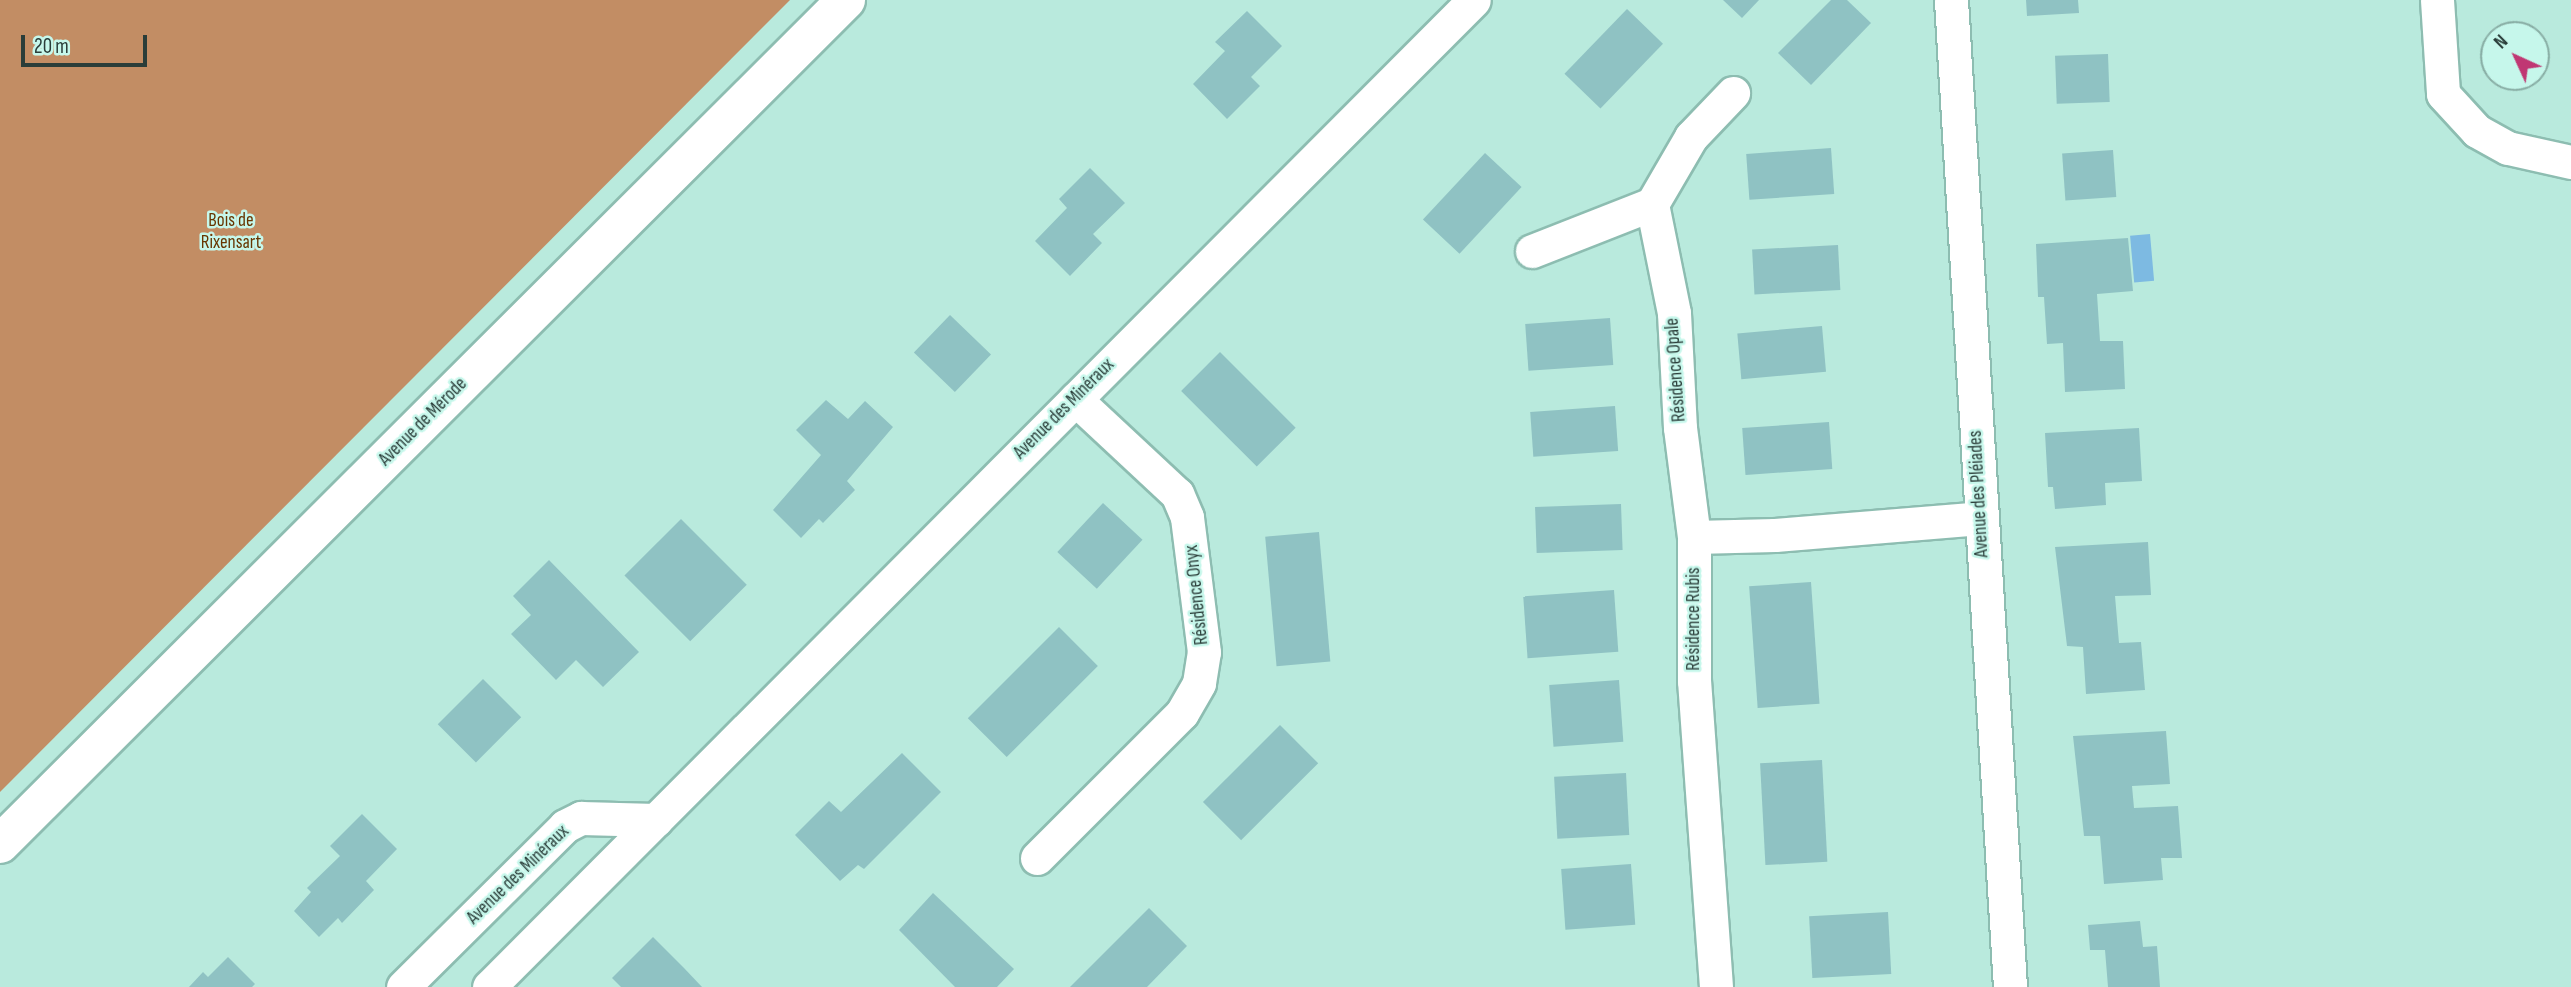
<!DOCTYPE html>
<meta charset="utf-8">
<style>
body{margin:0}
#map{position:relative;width:2571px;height:987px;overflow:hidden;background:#b9eadd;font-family:"Sofia Sans Condensed",sans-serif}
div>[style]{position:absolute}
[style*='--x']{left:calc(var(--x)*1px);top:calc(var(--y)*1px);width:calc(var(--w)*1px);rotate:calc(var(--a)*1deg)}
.forest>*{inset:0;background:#c28d64}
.water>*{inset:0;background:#7dbae2;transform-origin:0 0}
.building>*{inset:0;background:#8fc2c3;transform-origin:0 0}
.roads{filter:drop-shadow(2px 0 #8dbdb1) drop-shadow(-2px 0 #8dbdb1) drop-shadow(0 2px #8dbdb1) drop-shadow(0 -2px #8dbdb1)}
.street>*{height:33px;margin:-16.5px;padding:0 16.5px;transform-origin:16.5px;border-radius:16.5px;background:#fff}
.secondary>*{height:38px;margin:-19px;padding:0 19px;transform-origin:19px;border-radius:19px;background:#fff}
span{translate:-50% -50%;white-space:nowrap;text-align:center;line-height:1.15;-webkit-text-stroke:5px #c6f7eb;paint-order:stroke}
.park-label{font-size:19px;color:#673500}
.street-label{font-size:19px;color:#2a3d39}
.north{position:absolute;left:2480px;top:21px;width:70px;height:70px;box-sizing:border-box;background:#c6f7eb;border:2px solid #88ada4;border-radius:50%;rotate:315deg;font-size:19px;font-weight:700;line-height:28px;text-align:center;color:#2a3d39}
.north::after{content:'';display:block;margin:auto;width:24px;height:32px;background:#c03773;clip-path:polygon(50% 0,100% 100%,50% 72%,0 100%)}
.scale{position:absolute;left:21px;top:35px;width:126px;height:32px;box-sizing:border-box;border:4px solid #2a3d39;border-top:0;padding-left:9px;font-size:21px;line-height:24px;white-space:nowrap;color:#2a3d39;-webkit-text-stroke:5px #c6f7eb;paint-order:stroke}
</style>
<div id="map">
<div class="forest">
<i style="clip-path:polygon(0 0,790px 0,0 792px)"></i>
</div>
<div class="water">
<i style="left:2150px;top:234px;width:47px;height:20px;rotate:85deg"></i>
</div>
<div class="building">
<i style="clip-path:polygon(1723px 0,1759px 0,1742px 18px)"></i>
<i style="clip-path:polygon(1831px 0,1847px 0,1871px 23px,1811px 85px,1778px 53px)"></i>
<i style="clip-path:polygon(2026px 0,2078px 0,2079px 13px,2027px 16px)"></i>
<i style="left:1627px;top:9px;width:50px;height:90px;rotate:44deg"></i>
<i style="clip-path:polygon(1247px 11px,1282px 46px,1251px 77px,1260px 86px,1227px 119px,1193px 84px,1225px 51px,1215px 42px)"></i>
<i style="left:2108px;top:54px;width:48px;height:53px;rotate:88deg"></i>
<i style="left:1831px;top:148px;width:46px;height:85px;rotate:86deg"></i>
<i style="left:2113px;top:150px;width:47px;height:51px;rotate:86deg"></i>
<i style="left:1485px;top:153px;width:50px;height:91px;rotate:43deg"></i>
<i style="clip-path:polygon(1090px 168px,1125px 203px,1093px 234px,1102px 243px,1070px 276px,1035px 241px,1067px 208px,1059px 199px)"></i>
<i style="clip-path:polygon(2128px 238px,2133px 291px,2097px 294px,2100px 341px,2123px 341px,2125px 389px,2065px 392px,2063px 343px,2047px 344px,2044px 297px,2038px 297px,2036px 244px)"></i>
<i style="left:1838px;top:245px;width:45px;height:86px;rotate:87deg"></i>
<i style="left:950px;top:315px;width:57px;height:52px;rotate:44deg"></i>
<i style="left:1610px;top:318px;width:47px;height:85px;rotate:86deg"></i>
<i style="left:1822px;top:326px;width:46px;height:85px;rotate:85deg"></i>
<i style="left:1220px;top:352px;width:107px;height:55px;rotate:45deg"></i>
<i style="clip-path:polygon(826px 400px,848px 419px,865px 401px,893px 427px,847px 481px,855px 490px,823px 523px,819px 519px,801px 538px,773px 510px,821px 455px,796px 430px)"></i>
<i style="left:1615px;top:406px;width:45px;height:85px;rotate:86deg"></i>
<i style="left:1829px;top:422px;width:47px;height:87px;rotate:86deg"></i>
<i style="clip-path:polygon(2139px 428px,2142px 481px,2105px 483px,2106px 505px,2055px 509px,2053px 487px,2048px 487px,2045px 433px)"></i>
<i style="left:1103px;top:503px;width:54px;height:67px;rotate:43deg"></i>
<i style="left:1621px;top:504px;width:46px;height:86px;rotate:88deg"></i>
<i style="left:681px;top:519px;width:93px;height:80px;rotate:45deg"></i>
<i style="left:1319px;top:532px;width:130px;height:54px;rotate:85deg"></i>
<i style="clip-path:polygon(2148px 542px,2151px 595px,2115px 596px,2119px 643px,2141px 642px,2145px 690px,2086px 694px,2083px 647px,2067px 646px,2055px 547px)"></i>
<i style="clip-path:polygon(549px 560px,639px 652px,603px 687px,576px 660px,556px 680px,511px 634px,531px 615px,513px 596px)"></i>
<i style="left:1811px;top:582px;width:122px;height:62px;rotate:86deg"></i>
<i style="left:1614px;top:590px;width:62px;height:91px;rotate:86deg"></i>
<i style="left:1059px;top:627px;width:55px;height:129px;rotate:45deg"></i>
<i style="left:483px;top:679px;width:54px;height:64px;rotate:45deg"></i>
<i style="left:1619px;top:680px;width:62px;height:70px;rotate:86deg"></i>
<i style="left:1280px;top:725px;width:54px;height:109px;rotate:45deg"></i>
<i style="clip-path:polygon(2166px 731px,2170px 784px,2132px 786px,2134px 808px,2178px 806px,2182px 858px,2161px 858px,2163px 880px,2104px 884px,2100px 836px,2084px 836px,2073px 736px)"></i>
<i style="clip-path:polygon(902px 753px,941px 792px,864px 869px,858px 865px,840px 881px,795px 835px,829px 801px,841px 812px)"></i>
<i style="left:1822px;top:760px;width:102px;height:62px;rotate:87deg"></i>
<i style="left:1626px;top:773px;width:62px;height:72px;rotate:87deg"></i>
<i style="clip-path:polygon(362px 814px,397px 849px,366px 881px,374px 890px,342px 923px,338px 918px,319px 937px,294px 911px,311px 892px,307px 888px,340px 856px,330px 846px)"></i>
<i style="left:1631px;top:864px;width:61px;height:70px;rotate:86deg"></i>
<i style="clip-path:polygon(933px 893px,1014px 969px,997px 987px,955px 987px,899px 930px)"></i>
<i style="clip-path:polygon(1149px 908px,1187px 946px,1147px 987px,1070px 987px)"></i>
<i style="left:1888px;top:912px;width:62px;height:79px;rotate:87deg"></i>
<i style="clip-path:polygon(2140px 921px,2143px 947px,2157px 946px,2160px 987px,2108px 987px,2105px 950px,2090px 950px,2088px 925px)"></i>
<i style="clip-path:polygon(653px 937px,684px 968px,702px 987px,621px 987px,612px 978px)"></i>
<i style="clip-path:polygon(228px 957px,255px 984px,252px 987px,189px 987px,203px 972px,208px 977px)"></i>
</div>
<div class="roads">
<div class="street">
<i style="--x:1951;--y:0;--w:989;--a:86.58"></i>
<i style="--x:2437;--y:0;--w:94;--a:86.3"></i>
<i style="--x:2443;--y:94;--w:50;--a:47.4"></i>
<i style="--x:2477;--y:131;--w:35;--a:29"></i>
<i style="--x:2508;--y:148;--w:65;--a:12.5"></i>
<i style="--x:1532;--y:251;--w:129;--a:-21.4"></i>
<i style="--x:1694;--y:537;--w:81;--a:-1.4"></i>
<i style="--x:1775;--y:535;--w:206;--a:-4.7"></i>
<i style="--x:1037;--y:858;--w:205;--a:-45"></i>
<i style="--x:1182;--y:713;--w:34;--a:-60"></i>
<i style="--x:1199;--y:683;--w:31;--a:-81"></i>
<i style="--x:1204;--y:652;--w:136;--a:-97.2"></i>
<i style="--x:1187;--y:517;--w:25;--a:-113"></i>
<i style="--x:1177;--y:494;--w:139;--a:-137"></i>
<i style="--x:403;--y:987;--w:228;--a:-44.8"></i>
<i style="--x:565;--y:826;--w:18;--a:-27"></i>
<i style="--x:581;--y:818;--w:75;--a:1.5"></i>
<i style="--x:489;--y:987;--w:1394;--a:-45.06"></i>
<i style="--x:1716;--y:987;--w:307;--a:-94.1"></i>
<i style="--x:1694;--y:681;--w:144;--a:-90"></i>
<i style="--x:1694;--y:537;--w:110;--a:-97.3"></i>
<i style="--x:1680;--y:428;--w:115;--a:-93"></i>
<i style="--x:1674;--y:313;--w:111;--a:-101.4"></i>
<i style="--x:1652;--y:204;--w:78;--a:-59.8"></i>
<i style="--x:1691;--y:137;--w:61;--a:-46.3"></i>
</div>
<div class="secondary">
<i style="--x:0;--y:844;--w:1195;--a:-44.93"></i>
</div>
</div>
<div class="park-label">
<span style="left:231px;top:232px">Bois de<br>Rixensart</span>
</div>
<div class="street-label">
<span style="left:1676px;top:370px;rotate:-94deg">Résidence Opale</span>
<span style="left:1064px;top:409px;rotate:-45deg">Avenue des Minéraux</span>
<span style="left:423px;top:422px;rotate:-45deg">Avenue de Mérode</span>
<span style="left:1979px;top:494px;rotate:-93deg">Avenue des Pléiades</span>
<span style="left:1197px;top:595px;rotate:-96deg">Résidence Onyx</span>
<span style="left:1694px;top:619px;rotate:-90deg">Résidence Rubis</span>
<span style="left:518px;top:875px;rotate:-44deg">Avenue des Minéraux</span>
</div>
<div class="north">N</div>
<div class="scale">20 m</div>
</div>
